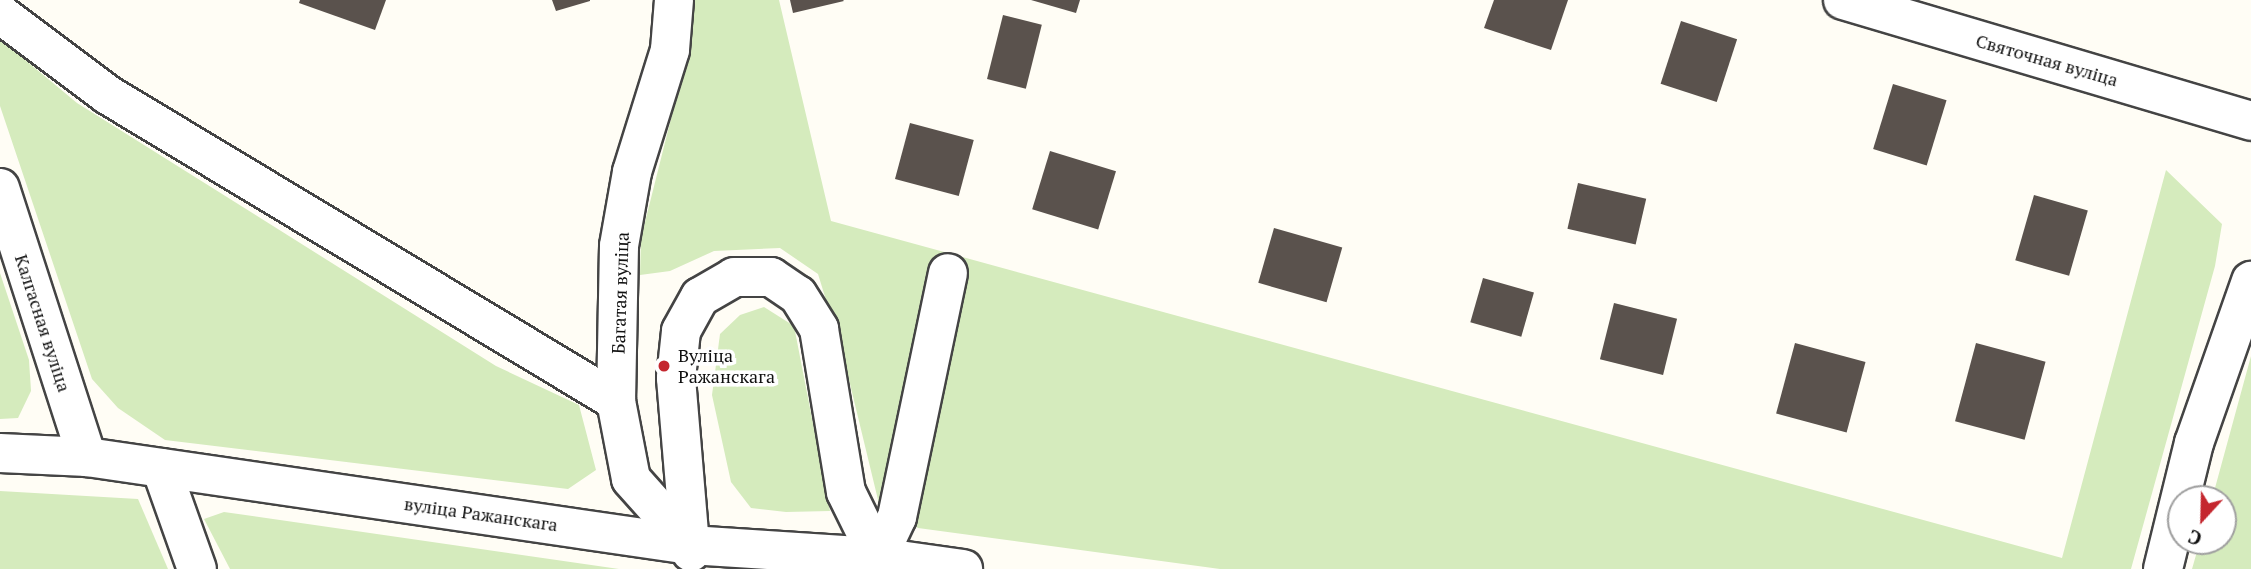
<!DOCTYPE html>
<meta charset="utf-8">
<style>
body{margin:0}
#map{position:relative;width:2251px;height:569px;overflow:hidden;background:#fffdf5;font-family:"PT Serif",serif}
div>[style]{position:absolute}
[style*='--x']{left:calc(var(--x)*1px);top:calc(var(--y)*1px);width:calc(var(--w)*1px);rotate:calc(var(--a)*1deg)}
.green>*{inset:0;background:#d5ebbd}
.building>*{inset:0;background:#5a524d;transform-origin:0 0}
.roads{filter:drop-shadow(2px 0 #444) drop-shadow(-2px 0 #444) drop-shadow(0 2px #444) drop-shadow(0 -2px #444)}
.minor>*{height:38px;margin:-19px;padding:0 19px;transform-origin:19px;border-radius:19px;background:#fff}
.dots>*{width:19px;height:19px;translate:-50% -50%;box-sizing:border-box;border:4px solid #fff;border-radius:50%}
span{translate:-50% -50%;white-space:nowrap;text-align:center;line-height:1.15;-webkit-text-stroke:7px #fff;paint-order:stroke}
.street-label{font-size:18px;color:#111}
.poi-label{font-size:18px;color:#111}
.left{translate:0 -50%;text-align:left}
.north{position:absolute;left:2167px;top:485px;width:70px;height:70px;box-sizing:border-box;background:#fff;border:2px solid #a0a0a0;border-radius:50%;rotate:202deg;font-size:19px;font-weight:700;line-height:28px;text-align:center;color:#111}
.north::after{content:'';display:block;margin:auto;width:24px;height:32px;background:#c4262e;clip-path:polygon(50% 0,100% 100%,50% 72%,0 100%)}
</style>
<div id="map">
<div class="green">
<i style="clip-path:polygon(688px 0,779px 0,831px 221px,2062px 558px,2166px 170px,2222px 224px,2215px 266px,2131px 569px,1220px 569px,918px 528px,879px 504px,843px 355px,818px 274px,780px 248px,714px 251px,670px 271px,640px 275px,641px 238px,691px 39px)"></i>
<i style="clip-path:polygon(0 39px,77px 103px,496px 366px,579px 405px,596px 470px,568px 489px,165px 440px,118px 408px,92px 379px,0 106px)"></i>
<i style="clip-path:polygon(0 273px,29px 360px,31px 391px,18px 418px,0 419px)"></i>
<i style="clip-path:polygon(764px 307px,794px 326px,830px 511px,786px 512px,751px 508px,731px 482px,712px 395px,720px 334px,740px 315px)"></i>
<i style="clip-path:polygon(2251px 356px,2251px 569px,2192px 569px,2200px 541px,2223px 541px,2223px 499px,2212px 499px)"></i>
<i style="clip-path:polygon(0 491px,138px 499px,168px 569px,0 569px)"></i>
<i style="clip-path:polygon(224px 512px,619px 569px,230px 569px,204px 519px)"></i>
</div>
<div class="building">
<i style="clip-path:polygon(300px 0,386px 0,375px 30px,299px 3px)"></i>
<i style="clip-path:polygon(552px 0,590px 0,590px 1px,556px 11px)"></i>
<i style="clip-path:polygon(790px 0,843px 0,844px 1px,793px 13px)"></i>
<i style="clip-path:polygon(1031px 0,1080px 0,1076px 13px)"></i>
<i style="clip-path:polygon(1494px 0,1568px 0,1551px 50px,1484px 28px)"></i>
<i style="left:1003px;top:15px;width:40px;height:66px;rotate:14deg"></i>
<i style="left:1681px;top:21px;width:59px;height:66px;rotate:18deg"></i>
<i style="left:1893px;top:84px;width:56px;height:68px;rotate:17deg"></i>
<i style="left:910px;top:123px;width:66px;height:58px;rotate:15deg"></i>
<i style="left:1050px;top:151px;width:69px;height:61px;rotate:17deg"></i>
<i style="left:1578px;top:183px;width:70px;height:47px;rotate:13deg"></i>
<i style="left:2034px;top:195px;width:56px;height:68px;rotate:16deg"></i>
<i style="left:1274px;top:228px;width:71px;height:57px;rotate:16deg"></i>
<i style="left:1483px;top:278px;width:53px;height:46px;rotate:16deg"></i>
<i style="left:1614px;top:303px;width:65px;height:58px;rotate:14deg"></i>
<i style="left:1795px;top:343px;width:73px;height:73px;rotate:15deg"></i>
<i style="left:1976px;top:343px;width:72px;height:81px;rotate:15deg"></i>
</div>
<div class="roads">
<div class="minor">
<i style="--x:674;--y:0;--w:50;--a:94.6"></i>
<i style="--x:670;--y:50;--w:128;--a:107.3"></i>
<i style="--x:632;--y:172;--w:75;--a:100"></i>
<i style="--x:619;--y:246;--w:155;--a:91.1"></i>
<i style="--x:616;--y:401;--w:79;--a:79.1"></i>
<i style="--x:631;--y:479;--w:89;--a:48.2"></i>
<i style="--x:690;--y:545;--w:7;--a:82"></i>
<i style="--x:1843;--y:0;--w:426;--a:16.5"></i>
<i style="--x:0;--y:14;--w:135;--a:36.9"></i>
<i style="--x:108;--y:95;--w:593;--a:31.06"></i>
<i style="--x:0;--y:188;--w:283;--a:72.1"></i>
<i style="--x:0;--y:453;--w:87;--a:2.6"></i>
<i style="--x:87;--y:457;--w:609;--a:8.3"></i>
<i style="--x:690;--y:545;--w:188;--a:3.7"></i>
<i style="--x:878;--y:557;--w:86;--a:8"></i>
<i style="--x:161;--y:468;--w:107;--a:70.4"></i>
<i style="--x:690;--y:545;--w:168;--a:-94.8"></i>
<i style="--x:676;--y:378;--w:47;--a:-83.9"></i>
<i style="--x:681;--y:331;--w:39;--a:-61"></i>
<i style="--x:700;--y:297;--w:39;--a:-30"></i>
<i style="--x:734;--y:277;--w:37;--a:0"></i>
<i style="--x:771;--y:277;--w:32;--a:34"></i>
<i style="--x:798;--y:295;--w:40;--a:58"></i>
<i style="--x:819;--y:329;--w:165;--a:80.6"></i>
<i style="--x:846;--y:492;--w:72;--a:63.8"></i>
<i style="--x:878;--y:557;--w:44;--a:-64.6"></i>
<i style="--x:897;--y:517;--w:249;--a:-78.2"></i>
<i style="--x:2163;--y:569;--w:130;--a:-76.2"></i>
<i style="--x:2194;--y:443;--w:172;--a:-70.6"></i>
</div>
</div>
<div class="dots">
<i style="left:664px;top:366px;background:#c4262e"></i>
</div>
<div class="street-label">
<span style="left:2047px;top:60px;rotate:16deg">Святочная вуліца</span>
<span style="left:620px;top:293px;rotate:-88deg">Багатая вуліца</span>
<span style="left:43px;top:323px;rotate:72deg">Калгасная вуліца</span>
<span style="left:481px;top:514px;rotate:8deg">вуліца Ражанскага</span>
</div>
<div class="poi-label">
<span class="left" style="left:678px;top:366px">Вуліца<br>Ражанскага</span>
</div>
<div class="north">С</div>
</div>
